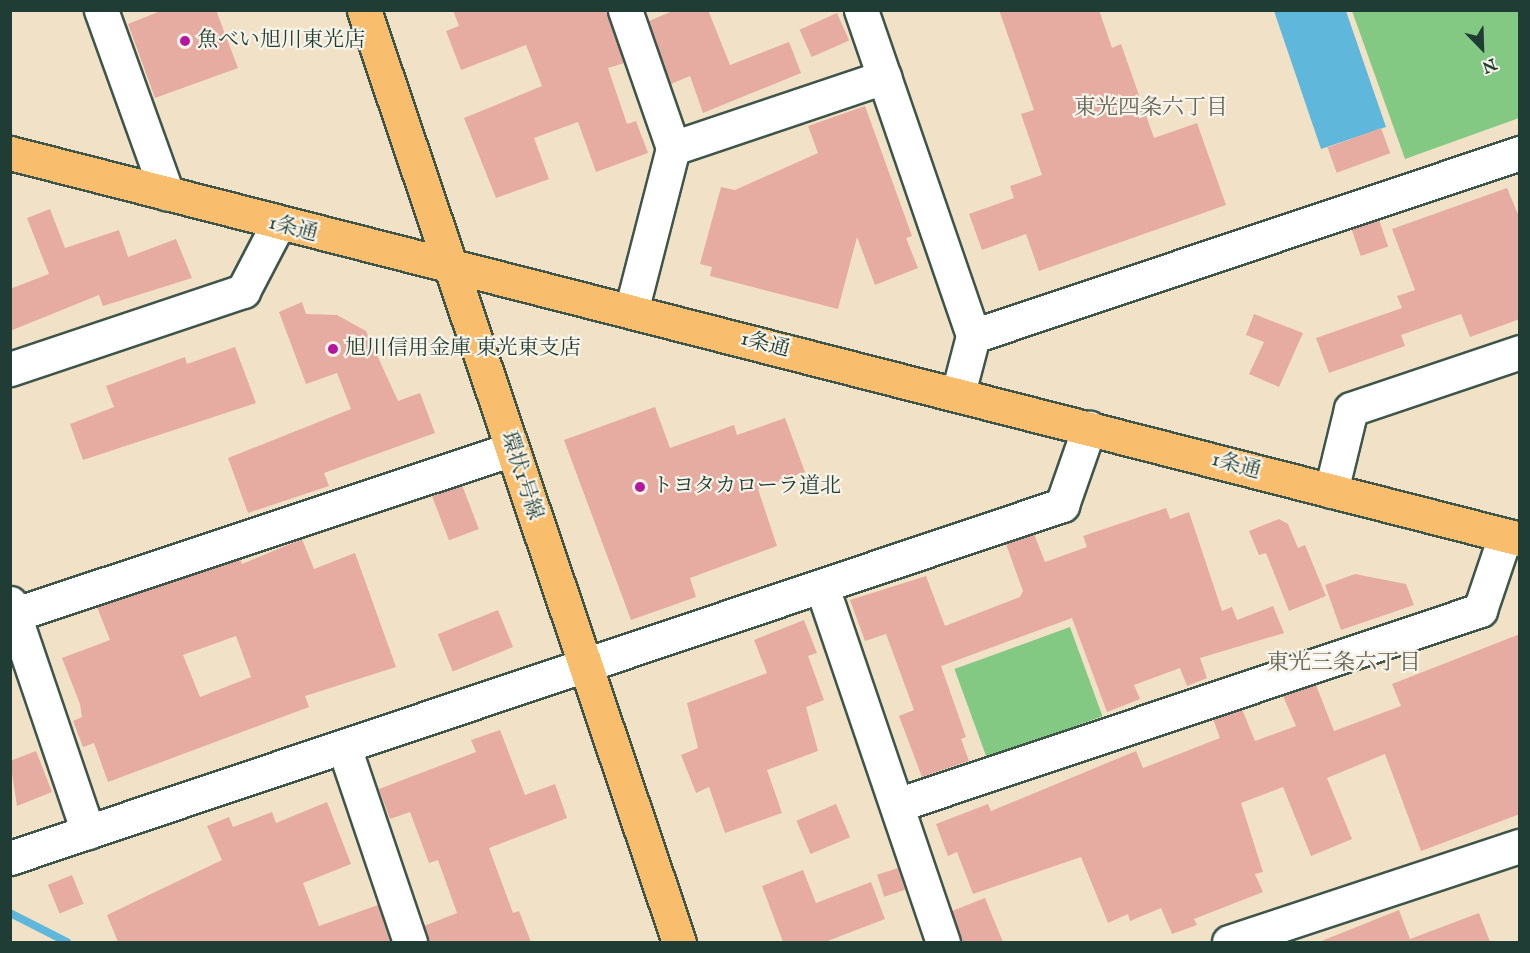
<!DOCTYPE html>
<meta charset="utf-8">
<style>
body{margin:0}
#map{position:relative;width:1530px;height:953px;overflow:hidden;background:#f1e2c7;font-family:"IM FELL English","Noto Serif JP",serif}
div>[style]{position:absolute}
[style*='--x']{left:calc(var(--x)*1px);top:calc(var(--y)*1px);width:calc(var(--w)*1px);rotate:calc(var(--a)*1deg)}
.green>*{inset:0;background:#84c983;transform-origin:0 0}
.water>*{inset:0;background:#60b7dc}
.stream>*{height:8px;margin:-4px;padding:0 4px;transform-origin:4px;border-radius:4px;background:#60b7dc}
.building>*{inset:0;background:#e6aca2;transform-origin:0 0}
.roads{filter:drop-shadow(2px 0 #3e564a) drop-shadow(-2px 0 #3e564a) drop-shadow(0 2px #3e564a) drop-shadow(0 -2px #3e564a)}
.minor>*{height:33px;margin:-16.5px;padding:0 16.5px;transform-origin:16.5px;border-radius:16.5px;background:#fff}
.major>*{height:33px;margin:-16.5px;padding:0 16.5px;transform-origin:16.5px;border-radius:16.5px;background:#f9be6d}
.dots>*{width:16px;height:16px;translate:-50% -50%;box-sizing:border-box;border:3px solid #f7f3e8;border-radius:50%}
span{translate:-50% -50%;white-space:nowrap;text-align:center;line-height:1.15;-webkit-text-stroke:4.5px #f7f3e8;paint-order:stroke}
.poi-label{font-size:21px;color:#1f3d34}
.left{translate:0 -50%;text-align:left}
.street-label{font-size:21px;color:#1f3d34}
.neighbourhood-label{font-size:22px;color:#65645a}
.frame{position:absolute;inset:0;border:12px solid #1f3d34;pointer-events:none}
.north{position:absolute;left:1452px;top:18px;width:60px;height:60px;-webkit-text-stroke:4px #f7f3e8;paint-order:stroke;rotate:157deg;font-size:16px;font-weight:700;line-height:24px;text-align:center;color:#1f3d34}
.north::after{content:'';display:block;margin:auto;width:21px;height:27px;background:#1f3d34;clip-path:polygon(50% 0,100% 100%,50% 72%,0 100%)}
</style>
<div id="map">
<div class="green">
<i style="clip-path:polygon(1352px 11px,1519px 11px,1519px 118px,1405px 159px)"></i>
<i style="left:1070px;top:627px;width:95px;height:123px;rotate:70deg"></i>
</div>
<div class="water">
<i style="clip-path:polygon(1274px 11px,1346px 11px,1386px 127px,1321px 149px)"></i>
</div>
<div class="stream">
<i style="--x:10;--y:913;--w:64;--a:27"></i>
</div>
<div class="building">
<i style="clip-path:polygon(163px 10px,216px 10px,238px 68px,155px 98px,128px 24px)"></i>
<i style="clip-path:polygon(453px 10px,606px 10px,624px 63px,608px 68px,627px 124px,636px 121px,648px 153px,596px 172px,578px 122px,534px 138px,549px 179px,496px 198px,464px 118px,542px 86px,526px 45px,461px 70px,446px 31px,459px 26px)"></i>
<i style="clip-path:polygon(675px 10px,708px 10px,730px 65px,789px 42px,801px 73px,703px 113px,690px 76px,671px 84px,649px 21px)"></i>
<i style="clip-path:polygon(999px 10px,1099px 10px,1112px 48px,1121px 44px,1154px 138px,1197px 123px,1226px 205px,1039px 271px,1026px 234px,982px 250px,969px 214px,1014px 198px,1010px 186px,1042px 175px,1021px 114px,1034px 110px)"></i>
<i style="left:837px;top:13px;width:30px;height:41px;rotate:66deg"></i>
<i style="clip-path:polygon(865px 106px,912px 236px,906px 238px,918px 268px,875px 285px,857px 237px,838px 309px,710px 276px,712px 267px,700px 264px,721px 187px,735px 190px,818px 153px,808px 126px)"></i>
<i style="left:1381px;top:128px;width:27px;height:57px;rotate:70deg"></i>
<i style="clip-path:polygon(1507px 188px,1520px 219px,1520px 319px,1470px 337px,1461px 314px,1401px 335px,1405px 346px,1329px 373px,1316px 338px,1402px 308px,1397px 296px,1415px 290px,1392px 229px)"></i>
<i style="clip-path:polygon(50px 209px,65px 248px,119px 230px,128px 257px,176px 239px,192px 278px,103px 306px,99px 295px,10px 331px,10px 289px,49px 274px,27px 218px)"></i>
<i style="left:1379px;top:220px;width:28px;height:29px;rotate:71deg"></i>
<i style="clip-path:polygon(302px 302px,306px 314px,337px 315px,366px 331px,398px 401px,420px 393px,435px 433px,324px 473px,329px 486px,248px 513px,228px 458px,351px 409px,337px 373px,306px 384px,279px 312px)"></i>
<i style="clip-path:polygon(1254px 314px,1303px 333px,1279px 387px,1249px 374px,1264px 342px,1246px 335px)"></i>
<i style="clip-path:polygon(235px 347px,256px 403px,83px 460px,70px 424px,114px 407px,106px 386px,185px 357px,187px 364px)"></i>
<i style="clip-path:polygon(655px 407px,670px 448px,734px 425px,737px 435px,785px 418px,805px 472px,758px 489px,777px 546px,690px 578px,696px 597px,631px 620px,564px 440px)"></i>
<i style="left:462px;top:485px;width:47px;height:32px;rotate:69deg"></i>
<i style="clip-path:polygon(1166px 508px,1170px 519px,1189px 512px,1222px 611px,1232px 607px,1237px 620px,1273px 606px,1284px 633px,1200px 658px,1207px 678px,1187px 686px,1180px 668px,1134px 685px,1140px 699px,1107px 712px,1072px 618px,941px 666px,966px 737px,961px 739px,969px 761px,922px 777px,899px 716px,914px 710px,886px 634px,865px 641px,850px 600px,926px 576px,945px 626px,1020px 597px,1023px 591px,1006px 544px,1034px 534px,1045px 562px,1087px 547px,1083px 536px)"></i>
<i style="clip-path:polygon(1279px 519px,1288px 524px,1298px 548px,1305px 545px,1326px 596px,1289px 611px,1266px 553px,1259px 555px,1249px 531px)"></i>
<i style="clip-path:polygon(evenodd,302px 539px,314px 569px,355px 553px,396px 667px,305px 696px,309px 707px,108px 782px,94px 743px,83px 747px,73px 721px,82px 717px,80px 704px,62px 658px,110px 640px,97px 607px,240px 559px,242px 564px,302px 539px,236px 636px,251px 677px,200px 697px,183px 655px,236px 636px)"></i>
<i style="clip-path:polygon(1355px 574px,1406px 584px,1414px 605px,1341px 630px,1325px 585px)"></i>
<i style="left:498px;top:610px;width:40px;height:65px;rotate:68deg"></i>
<i style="clip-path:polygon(804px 620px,817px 653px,808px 656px,824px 700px,806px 707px,818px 751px,767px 770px,782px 813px,725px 833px,709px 787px,696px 793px,681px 755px,698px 748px,687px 703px,767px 673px,754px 640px)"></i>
<i style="clip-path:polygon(1520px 634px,1520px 814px,1421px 851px,1385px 754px,1327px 778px,1352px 839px,1311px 856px,1283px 787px,1241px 803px,1263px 872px,1255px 874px,1263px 892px,1194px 919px,1197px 925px,1172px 934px,1161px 908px,1130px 921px,1128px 914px,1108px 923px,1081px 857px,973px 894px,957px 852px,948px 856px,936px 824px,988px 804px,991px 811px,1136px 751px,1143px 768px,1220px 738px,1213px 719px,1242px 709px,1255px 741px,1296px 726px,1283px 696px,1316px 685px,1334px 731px,1401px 706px,1392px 684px)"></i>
<i style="clip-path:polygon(500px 730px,525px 795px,555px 784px,567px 818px,489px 848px,513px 913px,519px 911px,531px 942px,428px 942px,424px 926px,457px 913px,438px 860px,429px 863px,410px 812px,390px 819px,379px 789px,476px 752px,471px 740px)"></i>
<i style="clip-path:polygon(36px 751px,52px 792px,17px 806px,10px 761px)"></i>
<i style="clip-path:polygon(327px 802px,351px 864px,303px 883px,319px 926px,378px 905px,390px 942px,118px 942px,107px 915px,222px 860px,207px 826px,229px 817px,233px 827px,272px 812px,276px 823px)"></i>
<i style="left:836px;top:804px;width:36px;height:43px;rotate:67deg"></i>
<i style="left:898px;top:868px;width:23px;height:22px;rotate:72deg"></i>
<i style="clip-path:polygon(803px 870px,816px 903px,871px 882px,885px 919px,825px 942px,783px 942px,762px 886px)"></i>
<i style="left:72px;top:875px;width:31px;height:26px;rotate:68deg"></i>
<i style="clip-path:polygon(985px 898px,1003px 942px,963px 942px,952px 911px)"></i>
<i style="clip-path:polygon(1399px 910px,1410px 939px,1479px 913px,1490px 942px,1319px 942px)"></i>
</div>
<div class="roads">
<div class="minor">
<i style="--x:101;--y:10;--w:195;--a:70.2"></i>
<i style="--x:625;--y:10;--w:146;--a:70.8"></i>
<i style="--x:673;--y:148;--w:168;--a:104.4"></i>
<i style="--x:861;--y:10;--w:345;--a:71"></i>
<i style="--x:973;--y:336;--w:59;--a:104.7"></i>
<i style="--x:673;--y:148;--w:223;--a:-18.6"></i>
<i style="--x:973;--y:336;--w:577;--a:-18.5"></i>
<i style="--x:10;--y:369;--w:246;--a:-18.5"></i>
<i style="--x:243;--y:291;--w:73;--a:-62.4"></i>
<i style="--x:1331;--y:491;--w:84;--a:-76.3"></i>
<i style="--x:1351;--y:409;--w:178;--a:-18.6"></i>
<i style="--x:822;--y:587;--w:375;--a:71.2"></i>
<i style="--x:10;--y:603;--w:242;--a:71.2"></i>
<i style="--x:10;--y:616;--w:529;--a:-18.4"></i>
<i style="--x:344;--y:747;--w:206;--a:71.3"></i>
<i style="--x:897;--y:805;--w:615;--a:-18.49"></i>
<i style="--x:1480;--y:610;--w:78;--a:-71.3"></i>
<i style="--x:10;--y:858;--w:1110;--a:-18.55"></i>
<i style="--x:1062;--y:505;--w:82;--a:-70.7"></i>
<i style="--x:1229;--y:942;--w:306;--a:-18.3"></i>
</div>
<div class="major">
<i style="--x:364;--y:10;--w:984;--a:71.33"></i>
<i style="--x:10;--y:153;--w:1559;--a:14.34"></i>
</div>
</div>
<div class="dots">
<i style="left:185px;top:41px;background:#b5179e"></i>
<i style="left:333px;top:349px;background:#b5179e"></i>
<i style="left:640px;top:487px;background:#b5179e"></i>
</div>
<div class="poi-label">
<span class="left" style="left:197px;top:41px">魚べい旭川東光店</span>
<span class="left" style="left:345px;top:349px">旭川信用金庫 東光東支店</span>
<span class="left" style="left:652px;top:487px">トヨタカローラ道北</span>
</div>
<div class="street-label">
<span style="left:293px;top:229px;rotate:14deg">1条通</span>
<span style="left:765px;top:345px;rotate:14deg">1条通</span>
<span style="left:1236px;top:466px;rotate:15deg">1条通</span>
<span style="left:521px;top:476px;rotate:72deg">環状1号線</span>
</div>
<div class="neighbourhood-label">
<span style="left:1151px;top:109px">東光四条六丁目</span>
<span style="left:1344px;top:664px">東光三条六丁目</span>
</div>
<div class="frame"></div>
<div class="north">N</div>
</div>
